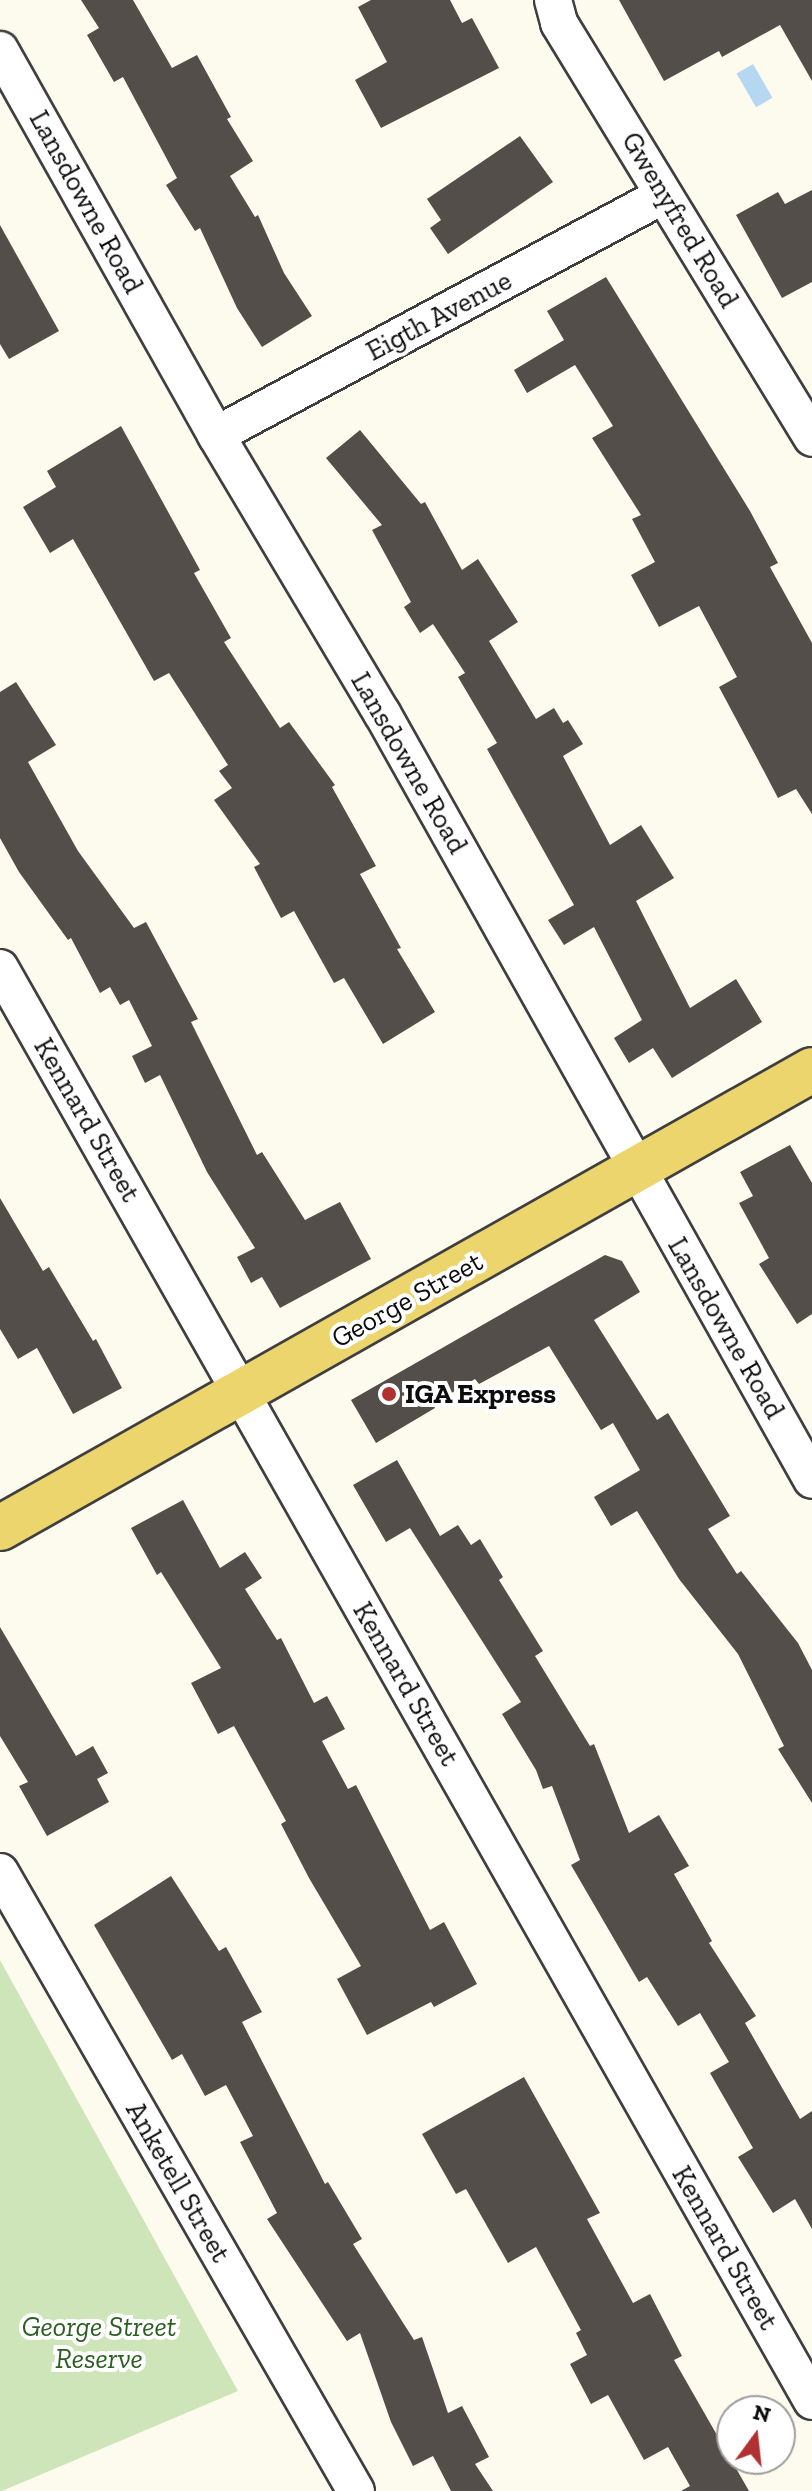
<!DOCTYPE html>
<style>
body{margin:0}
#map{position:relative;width:812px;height:2491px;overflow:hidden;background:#fdfbed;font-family:"Zilla Slab",serif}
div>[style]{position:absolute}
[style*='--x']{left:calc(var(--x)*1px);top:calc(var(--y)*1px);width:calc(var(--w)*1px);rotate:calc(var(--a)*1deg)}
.green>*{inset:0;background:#cee5ba}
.water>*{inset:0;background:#b6d7f1;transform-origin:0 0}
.building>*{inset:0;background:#544e4a}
.roads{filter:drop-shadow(2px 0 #3f3f3f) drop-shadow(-2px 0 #3f3f3f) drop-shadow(0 2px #3f3f3f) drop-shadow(0 -2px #3f3f3f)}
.minor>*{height:36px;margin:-18px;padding:0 18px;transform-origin:18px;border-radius:18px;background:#fff}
.major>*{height:44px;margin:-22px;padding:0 22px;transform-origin:22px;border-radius:22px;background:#edd56e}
.dots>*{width:22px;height:22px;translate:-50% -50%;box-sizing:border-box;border:4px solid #fff;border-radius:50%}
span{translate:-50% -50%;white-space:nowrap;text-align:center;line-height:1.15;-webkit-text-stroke:8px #fff;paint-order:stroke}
.street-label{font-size:28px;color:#0c0c0c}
.poi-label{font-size:28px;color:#0c0c0c;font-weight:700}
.left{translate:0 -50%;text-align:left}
.park-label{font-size:28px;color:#2c5e22;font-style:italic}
.north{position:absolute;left:716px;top:2395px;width:80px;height:80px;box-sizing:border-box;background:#fff;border:2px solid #9e9e9e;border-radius:50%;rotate:15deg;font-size:22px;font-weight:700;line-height:32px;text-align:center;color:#0c0c0c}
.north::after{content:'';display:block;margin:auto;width:28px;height:36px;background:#b03130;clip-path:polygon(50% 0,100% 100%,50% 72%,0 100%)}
</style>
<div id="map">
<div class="green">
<i style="clip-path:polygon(0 1960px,238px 2391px,2px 2491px,0 2491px)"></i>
</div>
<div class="water">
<i style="left:753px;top:64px;width:39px;height:19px;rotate:60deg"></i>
</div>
<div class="building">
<i style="clip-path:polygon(81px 0,133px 0,172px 68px,197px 55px,231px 117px,227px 119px,253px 161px,230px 176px,255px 217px,258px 215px,284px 273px,312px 316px,262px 347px,237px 308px,200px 228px,195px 231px,166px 185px,177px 178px,123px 77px,114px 82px,87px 35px,99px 28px)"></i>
<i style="clip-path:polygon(371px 0,450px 0,462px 23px,472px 18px,499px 68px,381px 128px,355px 80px,387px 62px,358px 7px)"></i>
<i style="clip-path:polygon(619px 0,812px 0,812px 81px,780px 25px,722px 57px,719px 51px,664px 81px)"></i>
<i style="clip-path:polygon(520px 136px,553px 182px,448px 254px,430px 228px,441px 220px,427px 199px)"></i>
<i style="clip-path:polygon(812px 190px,812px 282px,782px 298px,736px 215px,778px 192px,785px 204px)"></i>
<i style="clip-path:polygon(0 225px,59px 331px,9px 359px,0 344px)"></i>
<i style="clip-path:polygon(606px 277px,750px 511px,778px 563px,770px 567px,812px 643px,812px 814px,796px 789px,778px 798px,758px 760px,719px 687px,737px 677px,699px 606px,659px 627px,631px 575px,655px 562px,632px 519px,641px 515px,592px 438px,613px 426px,575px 365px,527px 393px,514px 370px,564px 340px,547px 311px)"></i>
<i style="clip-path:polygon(121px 426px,200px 570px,194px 573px,231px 638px,224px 642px,280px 728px,289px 722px,335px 785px,332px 787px,376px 866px,360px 874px,401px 948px,397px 949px,435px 1012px,383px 1044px,344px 978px,334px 983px,294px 911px,281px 918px,254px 867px,260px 864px,214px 800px,232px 788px,219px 771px,228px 765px,169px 673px,154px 681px,73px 539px,50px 553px,23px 507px,56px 487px,47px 471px)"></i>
<i style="clip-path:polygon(360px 430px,421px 504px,425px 502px,462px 570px,478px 559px,518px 622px,489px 641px,536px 719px,554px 708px,563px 723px,568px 720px,583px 744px,563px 756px,610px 845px,641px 825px,674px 878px,636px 901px,690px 1008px,736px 979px,762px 1022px,672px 1078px,653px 1048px,629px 1063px,614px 1038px,642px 1020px,594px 927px,564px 945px,548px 920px,574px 905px,487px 749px,497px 743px,458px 677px,465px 673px,433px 624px,420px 633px,404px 607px,411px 602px,372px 530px,382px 525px,326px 458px)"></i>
<i style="clip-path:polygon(16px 682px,56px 745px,28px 762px,78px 851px,134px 928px,146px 922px,198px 1019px,191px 1022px,257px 1155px,262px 1152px,305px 1220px,340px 1202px,371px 1259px,280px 1308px,262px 1277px,251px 1283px,237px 1257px,255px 1248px,207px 1172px,160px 1075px,145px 1083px,132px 1056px,152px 1046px,129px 1000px,120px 1005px,110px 987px,100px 993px,71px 938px,68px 940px,19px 872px,0 838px,0 692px)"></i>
<i style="clip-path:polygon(790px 1145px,812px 1183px,812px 1314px,797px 1324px,759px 1264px,769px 1258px,739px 1203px,753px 1196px,740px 1172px)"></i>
<i style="clip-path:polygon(0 1198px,43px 1271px,49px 1267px,93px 1341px,96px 1339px,122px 1388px,73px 1414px,37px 1348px,18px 1359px,0 1329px)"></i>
<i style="clip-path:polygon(605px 1255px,622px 1261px,640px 1292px,594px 1320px,657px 1420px,668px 1413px,730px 1516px,708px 1529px,737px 1574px,741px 1571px,798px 1643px,812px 1670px,812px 1803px,778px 1749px,784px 1746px,738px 1654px,679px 1579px,637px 1511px,611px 1526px,594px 1497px,640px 1470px,613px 1423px,601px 1430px,549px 1346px,479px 1384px,475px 1379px,433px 1404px,435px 1408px,376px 1443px,351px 1400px)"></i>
<i style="clip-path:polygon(397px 1460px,440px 1536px,458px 1525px,471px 1545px,480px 1539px,503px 1577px,499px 1580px,543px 1651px,535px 1656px,590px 1746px,594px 1744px,629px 1833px,659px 1815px,689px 1866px,674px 1874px,712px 1941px,709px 1943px,756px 2016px,745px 2023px,800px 2119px,812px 2111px,812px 2229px,795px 2199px,773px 2213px,738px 2157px,753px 2148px,710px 2073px,729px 2062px,700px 2013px,678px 2026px,647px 1977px,639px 1982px,571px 1865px,580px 1860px,552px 1786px,543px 1789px,536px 1770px,502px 1714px,521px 1702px,410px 1528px,386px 1542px,353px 1485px)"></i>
<i style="clip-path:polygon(183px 1500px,220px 1568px,245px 1552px,262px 1578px,245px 1589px,277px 1640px,281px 1638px,314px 1703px,327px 1696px,345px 1729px,322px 1741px,348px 1789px,356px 1785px,430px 1930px,444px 1922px,477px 1984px,434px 2007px,431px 2002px,367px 2035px,337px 1979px,361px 1966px,309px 1878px,281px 1824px,286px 1821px,234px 1726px,218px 1734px,191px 1683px,221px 1668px,161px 1572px,157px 1575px,131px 1528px)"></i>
<i style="clip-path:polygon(0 1627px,76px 1756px,93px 1746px,108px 1773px,97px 1779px,109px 1802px,47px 1836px,19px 1786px,28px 1782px,0 1736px)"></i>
<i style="clip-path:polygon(171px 1876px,219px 1951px,226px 1947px,262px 2012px,242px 2022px,325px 2184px,328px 2182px,362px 2239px,353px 2244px,414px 2340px,422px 2337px,448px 2413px,462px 2406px,489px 2457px,475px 2464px,493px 2491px,451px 2491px,433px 2456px,413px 2466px,391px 2422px,360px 2333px,347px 2341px,267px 2219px,277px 2213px,240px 2142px,253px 2136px,226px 2085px,205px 2096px,182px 2054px,172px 2060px,94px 1925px)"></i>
<i style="clip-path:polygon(524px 2077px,600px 2213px,587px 2219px,633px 2303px,650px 2294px,682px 2356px,674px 2360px,749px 2491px,681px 2491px,690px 2486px,668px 2447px,644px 2460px,608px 2395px,591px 2404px,570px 2364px,587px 2355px,576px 2333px,581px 2330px,536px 2247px,508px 2263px,466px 2189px,456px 2194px,422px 2134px)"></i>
</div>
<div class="roads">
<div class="minor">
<i style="--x:553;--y:0;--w:24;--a:75"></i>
<i style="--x:559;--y:23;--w:486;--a:58.6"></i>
<i style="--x:0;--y:50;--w:441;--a:60.7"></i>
<i style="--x:216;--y:435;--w:324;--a:59.2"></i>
<i style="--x:382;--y:713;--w:879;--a:60.72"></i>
<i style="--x:216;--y:435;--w:506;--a:-28.19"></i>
<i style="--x:0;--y:968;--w:1647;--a:60.46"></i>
<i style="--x:0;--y:1872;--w:714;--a:60.1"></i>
</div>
<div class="major">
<i style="--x:0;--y:1528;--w:932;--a:-29.42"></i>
</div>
</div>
<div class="dots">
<i style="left:389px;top:1394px;background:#b03130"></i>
</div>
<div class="street-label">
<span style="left:86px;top:202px;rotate:61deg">Lansdowne Road</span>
<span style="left:680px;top:220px;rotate:59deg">Gwenyfred Road</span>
<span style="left:439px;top:316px;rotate:-28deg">Eigth Avenue</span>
<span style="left:409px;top:763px;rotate:60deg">Lansdowne Road</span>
<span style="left:87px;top:1120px;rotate:60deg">Kennard Street</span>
<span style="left:407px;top:1300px;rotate:-29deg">George Street</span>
<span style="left:726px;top:1328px;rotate:60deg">Lansdowne Road</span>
<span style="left:406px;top:1684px;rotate:60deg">Kennard Street</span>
<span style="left:178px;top:2182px;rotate:60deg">Anketell Street</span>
<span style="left:725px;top:2248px;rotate:60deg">Kennard Street</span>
</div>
<div class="poi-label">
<span class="left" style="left:405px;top:1394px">IGA Express</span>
</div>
<div class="park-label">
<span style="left:99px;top:2343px">George Street<br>Reserve</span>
</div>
<div class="north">N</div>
</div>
